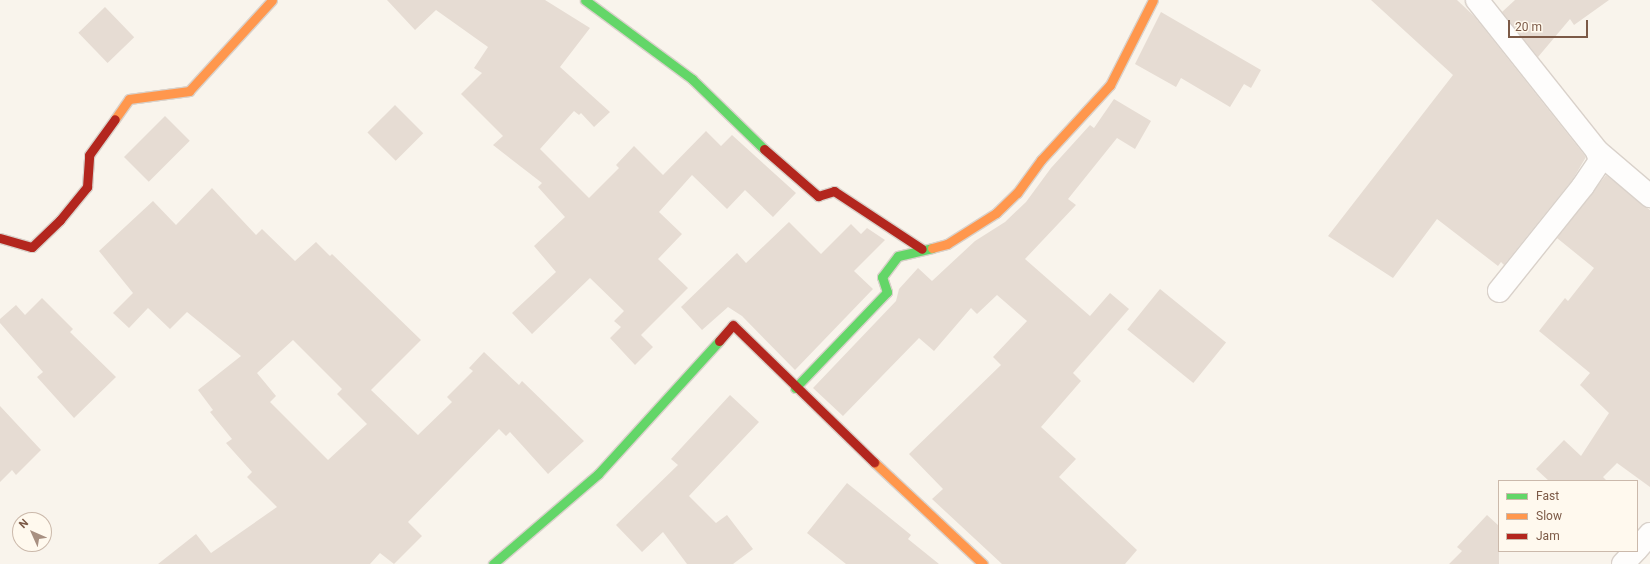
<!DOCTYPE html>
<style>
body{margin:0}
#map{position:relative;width:1650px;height:564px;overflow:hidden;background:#f9f4ec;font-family:Roboto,sans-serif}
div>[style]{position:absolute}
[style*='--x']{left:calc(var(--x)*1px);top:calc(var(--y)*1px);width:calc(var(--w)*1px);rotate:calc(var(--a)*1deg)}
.building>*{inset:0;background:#e6dcd3;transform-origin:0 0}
.roads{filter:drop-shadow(1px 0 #d9d1ca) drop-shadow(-1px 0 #d9d1ca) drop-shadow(0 1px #d9d1ca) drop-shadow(0 -1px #d9d1ca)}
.street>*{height:22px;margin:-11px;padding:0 11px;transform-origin:11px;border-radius:11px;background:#fefdfc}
.fast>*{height:9px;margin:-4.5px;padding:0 4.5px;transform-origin:4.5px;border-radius:4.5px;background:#63d668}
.slow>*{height:9px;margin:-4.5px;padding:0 4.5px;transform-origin:4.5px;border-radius:4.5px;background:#ff974d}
.jam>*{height:9px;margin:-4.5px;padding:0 4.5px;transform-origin:4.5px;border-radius:4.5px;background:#b3261e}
span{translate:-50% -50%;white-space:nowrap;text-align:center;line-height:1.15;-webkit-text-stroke:3px #fff9ee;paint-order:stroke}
.legend{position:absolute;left:1498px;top:480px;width:140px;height:72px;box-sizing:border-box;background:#fff9ee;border:1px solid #cbb9ab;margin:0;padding:5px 7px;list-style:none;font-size:12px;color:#7c5a47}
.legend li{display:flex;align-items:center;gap:8px;height:20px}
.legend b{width:20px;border:1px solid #cbb9ab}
.north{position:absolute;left:12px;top:512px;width:40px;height:40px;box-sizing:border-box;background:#fff9ee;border:1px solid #cbb9ab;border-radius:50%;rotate:315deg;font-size:11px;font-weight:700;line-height:16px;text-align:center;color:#7c5a47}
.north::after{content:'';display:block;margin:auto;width:14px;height:18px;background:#a89081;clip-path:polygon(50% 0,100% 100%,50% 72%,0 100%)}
.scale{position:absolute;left:1508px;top:20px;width:80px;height:18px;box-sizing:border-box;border:2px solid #7c5a47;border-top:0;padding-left:5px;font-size:12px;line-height:14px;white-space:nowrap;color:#7c5a47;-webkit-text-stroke:3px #fff9ee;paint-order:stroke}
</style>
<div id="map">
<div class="building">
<i style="clip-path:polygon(387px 0,545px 0,590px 28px,560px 67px,610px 112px,594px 127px,581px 113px,579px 115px,574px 111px,540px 149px,589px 198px,619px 168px,616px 165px,634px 146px,663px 175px,706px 131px,721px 146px,732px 135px,796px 193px,773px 217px,745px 190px,727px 209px,692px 175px,659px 212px,682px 234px,658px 259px,688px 288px,641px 335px,653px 347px,635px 365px,610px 338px,621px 327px,614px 321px,624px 311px,590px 278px,532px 334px,512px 313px,556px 272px,534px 246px,565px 217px,538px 187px,542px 183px,493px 145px,503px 136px,461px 94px,482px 73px,474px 68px,488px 47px,436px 10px,415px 30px)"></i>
<i style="clip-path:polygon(1371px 0,1457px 0,1474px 16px,1586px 157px,1573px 179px,1504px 265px,1501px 262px,1498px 266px,1437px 219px,1393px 278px,1328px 236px,1453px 75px)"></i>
<i style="clip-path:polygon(1515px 0,1609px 0,1574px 25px,1570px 19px,1538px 57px,1502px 12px)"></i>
<i style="left:105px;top:7px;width:42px;height:37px;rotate:46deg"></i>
<i style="clip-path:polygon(1161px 12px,1261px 70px,1251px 88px,1244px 84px,1230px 107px,1181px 78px,1176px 87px,1135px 64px)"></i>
<i style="clip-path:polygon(1114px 99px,1151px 121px,1135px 149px,1117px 138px,1068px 199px,1076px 205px,1025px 259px,1090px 316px,1110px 293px,1129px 309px,1073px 373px,1081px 381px,1041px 427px,1076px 459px,1059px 477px,1137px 550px,1125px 564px,1002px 564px,932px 499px,943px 489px,909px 454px,1001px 365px,993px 357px,1027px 321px,997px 295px,977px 314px,971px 308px,934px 351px,919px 338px,843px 416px,813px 388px,896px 301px,899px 289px,918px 268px,932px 281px,975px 241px,1005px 222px,1026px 202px,1051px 168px,1090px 125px,1094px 128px)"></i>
<i style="left:395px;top:105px;width:40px;height:39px;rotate:45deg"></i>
<i style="left:165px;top:116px;width:35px;height:58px;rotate:45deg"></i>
<i style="clip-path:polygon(1606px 175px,1650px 210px,1650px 487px,1617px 463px,1603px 477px,1607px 481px,1549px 481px,1536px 469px,1564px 440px,1581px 456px,1609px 413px,1580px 385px,1590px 373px,1539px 331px,1565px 298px,1568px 301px,1594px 268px,1557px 238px)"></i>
<i style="clip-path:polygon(evenodd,212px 188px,256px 235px,262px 229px,295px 261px,316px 242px,330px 256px,332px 254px,421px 340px,371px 390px,418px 435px,452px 402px,447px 397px,473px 371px,469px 368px,484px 352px,519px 385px,522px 381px,584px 441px,548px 474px,510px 432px,506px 436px,499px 429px,408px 522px,422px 536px,394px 564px,380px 553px,370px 564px,158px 564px,196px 534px,211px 553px,277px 507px,247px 477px,252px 472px,226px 443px,232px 439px,210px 412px,213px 410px,198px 390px,241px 356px,187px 312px,170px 329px,148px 308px,129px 328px,113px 313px,133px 293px,99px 251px,153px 201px,176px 225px,212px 188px,293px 340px,342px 389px,337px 394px,367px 424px,328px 460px,270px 402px,276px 396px,257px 373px,293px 340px)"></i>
<i style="clip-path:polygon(789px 222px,821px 254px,851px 224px,861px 234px,867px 228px,885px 240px,854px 271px,873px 289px,795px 370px,742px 316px,728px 307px,702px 330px,681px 307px,737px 253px,746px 263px)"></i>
<i style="left:1160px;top:289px;width:85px;height:52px;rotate:39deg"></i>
<i style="clip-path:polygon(42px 298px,73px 329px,70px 332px,116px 377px,74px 418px,37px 377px,43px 372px,0 323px,0 319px,16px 305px,25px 315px)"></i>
<i style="clip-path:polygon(730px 395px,759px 422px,689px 496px,716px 523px,727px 515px,753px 549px,733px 564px,687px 564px,663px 532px,642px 552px,616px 525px,678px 465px,671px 459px)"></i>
<i style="clip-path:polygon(0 406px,41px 450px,16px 475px,12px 470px,0 482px)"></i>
<i style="clip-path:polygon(847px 483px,911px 535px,908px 539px,939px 564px,846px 564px,807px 533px)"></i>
<i style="clip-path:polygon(1487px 515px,1499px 526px,1499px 564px,1449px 564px,1462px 551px,1457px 547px)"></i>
</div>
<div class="roads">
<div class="street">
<i style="--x:1477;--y:0;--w:193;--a:51.5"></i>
<i style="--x:1597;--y:151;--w:70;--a:40.3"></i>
<i style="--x:1499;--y:291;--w:134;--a:-51.3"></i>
<i style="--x:1583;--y:186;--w:30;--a:-56"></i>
<i style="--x:1600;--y:161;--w:10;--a:-107"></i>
<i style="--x:1637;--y:549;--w:20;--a:-49"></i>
<i style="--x:1623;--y:564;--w:18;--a:-47"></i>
</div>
<div class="fast">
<i style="--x:585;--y:0;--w:133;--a:36.4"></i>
<i style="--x:692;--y:79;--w:100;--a:44.2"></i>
<i style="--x:795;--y:388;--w:133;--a:-46.2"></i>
<i style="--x:887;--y:292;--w:16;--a:-108"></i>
<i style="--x:882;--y:277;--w:26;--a:-53"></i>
<i style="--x:898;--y:256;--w:35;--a:-13"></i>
<i style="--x:493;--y:564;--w:138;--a:-40.6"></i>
<i style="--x:598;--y:474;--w:180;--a:-47.7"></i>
</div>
<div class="slow">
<i style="--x:115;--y:119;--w:24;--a:-55"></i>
<i style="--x:129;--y:99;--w:61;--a:-7.6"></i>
<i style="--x:189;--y:91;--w:123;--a:-47.6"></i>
<i style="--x:932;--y:248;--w:16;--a:-15"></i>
<i style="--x:947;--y:244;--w:58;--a:-32.3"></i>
<i style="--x:996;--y:213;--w:29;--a:-44"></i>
<i style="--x:1017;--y:193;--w:41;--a:-54"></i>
<i style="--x:1041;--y:160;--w:102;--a:-47.4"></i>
<i style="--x:1110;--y:85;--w:95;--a:-63.2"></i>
<i style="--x:874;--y:462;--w:149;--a:43.1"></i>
</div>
<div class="jam">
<i style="--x:764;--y:149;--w:72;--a:41"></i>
<i style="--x:818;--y:196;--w:17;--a:-17"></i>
<i style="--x:834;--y:191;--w:105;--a:33.4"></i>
<i style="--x:0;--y:238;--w:33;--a:16"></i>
<i style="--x:32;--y:247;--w:39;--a:-44"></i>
<i style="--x:60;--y:220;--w:43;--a:-50.7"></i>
<i style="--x:87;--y:187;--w:32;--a:-86"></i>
<i style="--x:89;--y:155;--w:44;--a:-54.2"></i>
<i style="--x:719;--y:341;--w:21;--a:-49"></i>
<i style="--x:733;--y:325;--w:197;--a:44.2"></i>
</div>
</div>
<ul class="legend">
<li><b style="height:5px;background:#63d668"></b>Fast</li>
<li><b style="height:5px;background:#ff974d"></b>Slow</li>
<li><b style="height:5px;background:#b3261e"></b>Jam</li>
</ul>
<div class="north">N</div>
<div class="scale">20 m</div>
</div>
